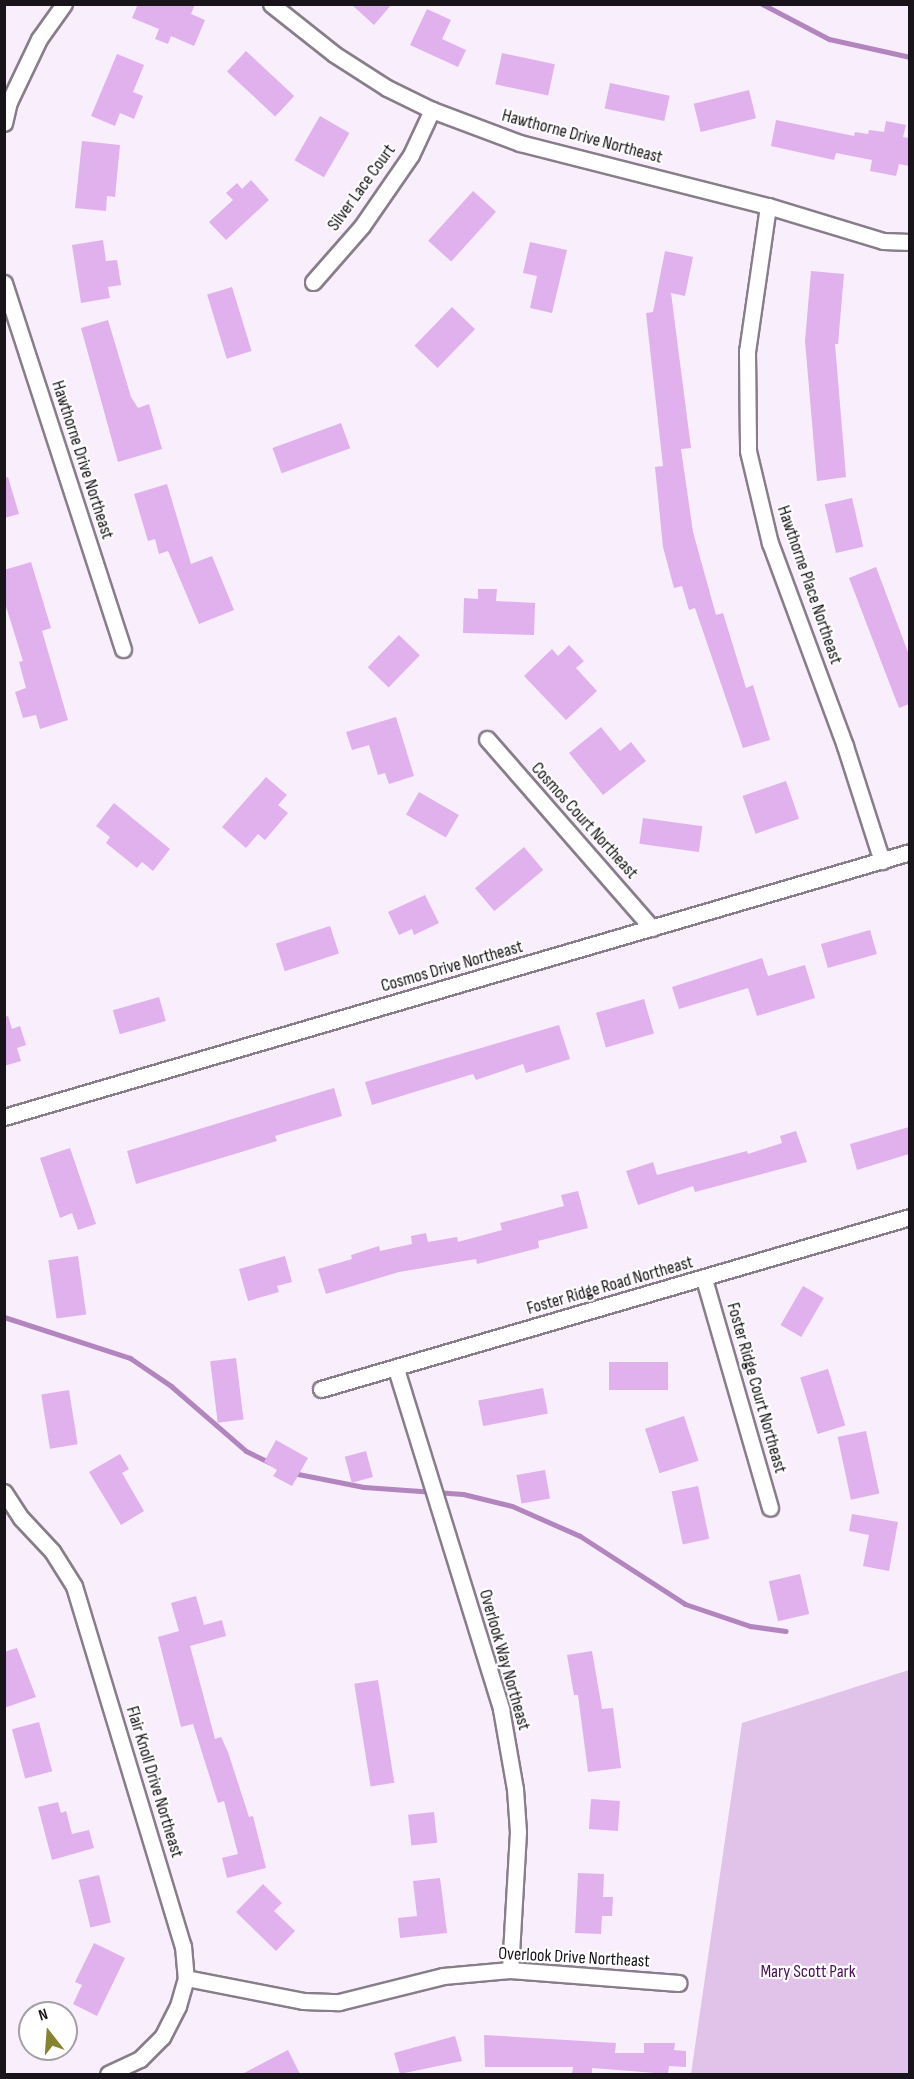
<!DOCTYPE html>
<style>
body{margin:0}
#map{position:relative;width:914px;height:2079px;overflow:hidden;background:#f9eefc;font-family:"Sofia Sans Condensed",sans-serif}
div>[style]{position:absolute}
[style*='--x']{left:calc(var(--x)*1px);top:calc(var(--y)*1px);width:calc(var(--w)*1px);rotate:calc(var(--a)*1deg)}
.green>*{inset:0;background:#e1c2e9}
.stream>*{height:5px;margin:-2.5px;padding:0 2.5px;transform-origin:2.5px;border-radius:2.5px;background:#b285be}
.building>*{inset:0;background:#e0b1ed;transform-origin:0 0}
.roads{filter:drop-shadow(2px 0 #887e8a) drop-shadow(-2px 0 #887e8a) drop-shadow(0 2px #887e8a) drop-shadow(0 -2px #887e8a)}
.minor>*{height:15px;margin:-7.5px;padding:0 7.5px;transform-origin:7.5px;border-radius:7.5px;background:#fff}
span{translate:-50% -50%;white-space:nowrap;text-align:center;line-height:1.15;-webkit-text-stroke:4.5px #fff;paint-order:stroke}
.street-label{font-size:18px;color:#181419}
.park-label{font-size:18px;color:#4b1259}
.frame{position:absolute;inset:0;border:6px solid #181419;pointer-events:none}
.north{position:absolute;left:18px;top:2001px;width:60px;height:60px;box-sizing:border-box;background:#fff;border:2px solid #a3a1a3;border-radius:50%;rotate:343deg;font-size:16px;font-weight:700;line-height:24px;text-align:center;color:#181419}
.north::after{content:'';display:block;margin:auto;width:21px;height:27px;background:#85842e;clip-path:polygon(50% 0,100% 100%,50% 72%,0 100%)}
</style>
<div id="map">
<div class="green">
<i style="clip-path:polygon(909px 1670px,909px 2074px,691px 2074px,742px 1723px)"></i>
</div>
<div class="stream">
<i style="--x:762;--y:4;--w:76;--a:27.6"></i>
<i style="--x:829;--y:39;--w:83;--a:12.5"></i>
<i style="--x:4;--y:1317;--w:133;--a:18"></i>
<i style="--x:130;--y:1358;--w:50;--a:34.3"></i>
<i style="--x:171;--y:1386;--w:99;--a:40.9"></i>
<i style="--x:246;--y:1451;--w:28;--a:26"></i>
<i style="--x:293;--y:1473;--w:72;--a:11.2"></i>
<i style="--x:364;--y:1487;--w:99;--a:4"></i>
<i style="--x:463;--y:1494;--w:50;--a:13.8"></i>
<i style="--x:512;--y:1506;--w:74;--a:23.8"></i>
<i style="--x:580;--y:1536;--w:125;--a:32.9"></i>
<i style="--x:685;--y:1604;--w:69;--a:18.7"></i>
<i style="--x:750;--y:1626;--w:36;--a:8"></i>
</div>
<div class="building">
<i style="clip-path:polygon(138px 4px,195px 4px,191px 14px,205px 20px,194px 46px,171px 36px,168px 44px,155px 39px,159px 29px,132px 18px)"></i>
<i style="clip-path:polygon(351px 4px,392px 4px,374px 25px)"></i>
<i style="clip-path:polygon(427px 9px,451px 20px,442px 39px,466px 50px,458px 67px,410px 45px)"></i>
<i style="left:246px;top:51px;width:66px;height:28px;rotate:43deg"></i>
<i style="left:502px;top:53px;width:54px;height:32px;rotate:12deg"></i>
<i style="clip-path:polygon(117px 54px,144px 65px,133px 92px,143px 96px,134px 119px,120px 113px,115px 126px,91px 116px)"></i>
<i style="left:610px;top:83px;width:61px;height:26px;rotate:12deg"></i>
<i style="left:749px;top:90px;width:29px;height:57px;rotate:76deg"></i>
<i style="left:320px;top:116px;width:34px;height:51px;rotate:30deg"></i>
<i style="clip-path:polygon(776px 120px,854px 136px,855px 132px,868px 134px,869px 130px,884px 132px,886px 121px,906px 125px,903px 137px,909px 138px,909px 166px,899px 164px,896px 176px,870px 171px,872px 160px,836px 153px,834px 160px,771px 146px)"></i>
<i style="clip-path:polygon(82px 141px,120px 145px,115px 197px,107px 196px,106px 211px,75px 208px)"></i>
<i style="clip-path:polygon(251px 180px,269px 200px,226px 240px,209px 222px,233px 200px,226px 193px,237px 183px,242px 189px)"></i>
<i style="left:473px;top:191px;width:31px;height:67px;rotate:42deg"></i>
<i style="clip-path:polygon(103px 240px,106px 261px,117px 260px,121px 285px,108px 287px,110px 298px,81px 303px,72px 245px)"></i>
<i style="clip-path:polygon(530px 242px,567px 250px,552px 313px,530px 308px,537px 276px,523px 273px)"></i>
<i style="clip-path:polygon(665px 251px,693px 257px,685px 296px,671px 293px,691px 448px,681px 449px,693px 532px,716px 615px,723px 613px,746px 688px,753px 685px,770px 740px,743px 748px,695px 608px,689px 610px,682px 586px,674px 588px,663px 547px,655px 467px,663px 466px,646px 313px,653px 312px)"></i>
<i style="clip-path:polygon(811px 271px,844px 274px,838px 344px,835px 344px,846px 477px,817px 481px,805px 341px)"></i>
<i style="left:232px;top:287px;width:67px;height:26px;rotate:73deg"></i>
<i style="left:452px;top:307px;width:32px;height:54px;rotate:44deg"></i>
<i style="clip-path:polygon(108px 320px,131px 397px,138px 408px,149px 404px,162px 449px,118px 462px,81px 328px)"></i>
<i style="left:341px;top:423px;width:27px;height:73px;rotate:70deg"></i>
<i style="clip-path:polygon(8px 477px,19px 514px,4px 518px,4px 478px)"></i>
<i style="clip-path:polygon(167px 484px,191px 564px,212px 556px,234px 610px,199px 624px,168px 551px,159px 554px,155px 539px,148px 541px,134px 494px)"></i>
<i style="left:852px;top:498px;width:50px;height:28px;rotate:77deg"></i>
<i style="clip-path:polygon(31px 562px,51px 628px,42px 631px,68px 720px,40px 729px,36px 715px,23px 718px,15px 692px,26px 688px,19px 662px,23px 661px,4px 600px,4px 570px)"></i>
<i style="clip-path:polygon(876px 567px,909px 655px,909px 704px,899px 708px,849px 578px)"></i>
<i style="clip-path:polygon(478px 589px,497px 589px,496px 601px,535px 603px,534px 635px,463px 633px,464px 598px,478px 599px)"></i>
<i style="left:399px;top:635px;width:29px;height:45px;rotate:44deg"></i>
<i style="clip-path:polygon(569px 645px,584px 661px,576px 668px,597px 691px,566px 720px,524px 676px,552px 649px,558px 656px)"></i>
<i style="clip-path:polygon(396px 717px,414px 776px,389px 784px,385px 773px,378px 775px,369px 745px,352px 750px,346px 732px)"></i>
<i style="clip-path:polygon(601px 727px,620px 751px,631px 742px,646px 761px,603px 795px,569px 753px)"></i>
<i style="clip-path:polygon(266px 777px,287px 795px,278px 805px,288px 813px,265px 840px,258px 834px,246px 848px,222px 827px)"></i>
<i style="left:786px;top:781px;width:40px;height:46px;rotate:71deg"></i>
<i style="left:419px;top:792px;width:46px;height:26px;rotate:30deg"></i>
<i style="clip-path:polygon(114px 803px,170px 849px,153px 871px,142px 862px,137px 868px,106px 843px,110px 837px,96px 826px)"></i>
<i style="left:643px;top:818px;width:60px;height:26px;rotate:8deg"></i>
<i style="left:524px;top:847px;width:30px;height:64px;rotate:50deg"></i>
<i style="clip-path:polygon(425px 895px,439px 923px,414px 935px,412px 929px,399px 935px,388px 912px)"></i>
<i style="left:330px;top:926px;width:29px;height:57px;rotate:72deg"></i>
<i style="left:870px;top:930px;width:25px;height:51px;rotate:74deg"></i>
<i style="clip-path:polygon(762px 958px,768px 976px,805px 965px,815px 998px,757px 1016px,748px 988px,679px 1009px,672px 987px)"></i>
<i style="left:159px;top:997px;width:25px;height:48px;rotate:74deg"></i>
<i style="left:644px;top:999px;width:36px;height:50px;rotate:74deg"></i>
<i style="clip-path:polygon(8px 1016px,12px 1029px,20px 1026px,26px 1045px,17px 1048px,21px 1061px,4px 1066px,4px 1017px)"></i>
<i style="clip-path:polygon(559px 1025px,570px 1059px,526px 1073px,523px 1064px,476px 1080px,473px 1074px,372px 1105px,365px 1082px)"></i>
<i style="clip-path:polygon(334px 1088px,342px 1116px,275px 1136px,277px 1141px,136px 1184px,127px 1151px)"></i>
<i style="clip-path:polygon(909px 1127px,909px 1154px,857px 1170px,850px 1144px)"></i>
<i style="clip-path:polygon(796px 1131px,807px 1162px,695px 1192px,693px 1186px,638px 1205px,626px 1171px,653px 1162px,657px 1175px,747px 1151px,748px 1154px,782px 1143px,780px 1136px)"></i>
<i style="clip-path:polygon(70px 1148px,96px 1224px,78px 1230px,72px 1213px,60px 1218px,40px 1158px)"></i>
<i style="clip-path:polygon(578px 1191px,588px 1228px,538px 1241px,539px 1248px,477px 1264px,476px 1259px,399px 1272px,326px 1294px,318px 1269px,352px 1259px,351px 1255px,379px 1246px,380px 1251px,412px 1244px,411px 1236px,426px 1233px,428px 1242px,457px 1237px,458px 1242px,502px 1230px,500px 1223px,564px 1206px,561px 1195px)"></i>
<i style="left:78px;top:1256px;width:59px;height:30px;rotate:82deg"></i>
<i style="clip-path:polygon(285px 1256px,292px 1282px,277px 1286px,279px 1292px,248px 1301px,239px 1269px)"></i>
<i style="left:803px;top:1286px;width:24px;height:45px;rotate:30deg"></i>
<i style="left:236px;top:1358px;width:62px;height:26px;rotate:83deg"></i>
<i style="left:609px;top:1362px;width:59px;height:28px"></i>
<i style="left:828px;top:1369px;width:59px;height:29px;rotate:73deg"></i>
<i style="left:543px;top:1388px;width:26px;height:66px;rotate:79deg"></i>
<i style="left:69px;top:1390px;width:55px;height:28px;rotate:81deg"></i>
<i style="left:684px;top:1416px;width:47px;height:41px;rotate:72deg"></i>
<i style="left:866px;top:1431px;width:64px;height:29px;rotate:78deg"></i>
<i style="clip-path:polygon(276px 1440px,308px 1458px,292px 1486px,273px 1476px,277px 1470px,264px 1462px)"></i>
<i style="left:366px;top:1451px;width:27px;height:22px;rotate:75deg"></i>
<i style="clip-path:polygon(120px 1454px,129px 1469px,122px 1473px,144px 1511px,121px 1525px,89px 1472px)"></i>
<i style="left:545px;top:1470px;width:29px;height:29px;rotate:80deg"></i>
<i style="left:698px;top:1486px;width:54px;height:27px;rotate:78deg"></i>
<i style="clip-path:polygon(852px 1514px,898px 1522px,889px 1571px,863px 1566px,869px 1535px,849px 1531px)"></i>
<i style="left:800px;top:1574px;width:41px;height:32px;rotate:77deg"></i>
<i style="clip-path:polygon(196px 1596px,204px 1625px,222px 1620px,226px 1636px,190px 1646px,215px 1739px,221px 1737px,228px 1752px,249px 1817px,253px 1816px,266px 1868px,227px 1878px,222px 1858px,238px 1854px,224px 1801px,218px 1803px,193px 1724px,181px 1727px,158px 1637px,179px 1631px,171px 1603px)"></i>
<i style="clip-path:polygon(17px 1648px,36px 1697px,4px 1708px,4px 1652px)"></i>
<i style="clip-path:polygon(592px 1651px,602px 1709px,613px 1708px,621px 1768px,588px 1772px,578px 1695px,574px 1695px,567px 1655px)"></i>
<i style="left:378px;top:1680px;width:104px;height:24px;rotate:81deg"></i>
<i style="left:39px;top:1722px;width:51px;height:28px;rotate:75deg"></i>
<i style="left:591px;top:1799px;width:29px;height:30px;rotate:4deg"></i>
<i style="clip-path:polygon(58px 1802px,61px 1813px,66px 1811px,72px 1834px,89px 1830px,94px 1848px,52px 1860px,38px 1807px)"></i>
<i style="left:434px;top:1812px;width:31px;height:26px;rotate:84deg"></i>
<i style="clip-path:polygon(578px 1873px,604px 1874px,603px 1897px,613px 1897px,612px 1916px,602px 1916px,601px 1934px,575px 1933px)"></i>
<i style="left:99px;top:1875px;width:49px;height:21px;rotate:76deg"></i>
<i style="clip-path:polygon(440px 1878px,447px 1933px,400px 1938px,398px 1918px,417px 1916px,413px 1881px)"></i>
<i style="clip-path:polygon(263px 1884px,282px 1903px,274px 1911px,295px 1931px,276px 1951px,236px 1912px)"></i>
<i style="clip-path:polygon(94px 1943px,125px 1958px,97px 2016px,73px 2004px,82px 1985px,75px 1982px)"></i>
<i style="clip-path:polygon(484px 2035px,616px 2043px,615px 2053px,644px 2053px,644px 2043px,675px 2043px,674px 2050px,686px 2051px,686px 2067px,669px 2066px,668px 2074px,592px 2068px,592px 2074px,572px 2074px,573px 2067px,485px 2067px)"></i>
<i style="clip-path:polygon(455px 2036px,462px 2061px,400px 2074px,394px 2053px)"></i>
<i style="clip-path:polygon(288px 2050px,300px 2074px,242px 2074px)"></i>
</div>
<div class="roads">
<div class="minor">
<i style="--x:271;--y:4;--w:80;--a:38.4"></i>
<i style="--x:334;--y:54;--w:63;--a:32.7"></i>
<i style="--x:387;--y:88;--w:50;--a:26.1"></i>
<i style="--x:432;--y:110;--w:94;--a:20.6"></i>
<i style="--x:520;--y:143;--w:256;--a:14.3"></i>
<i style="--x:768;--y:206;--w:120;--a:16.9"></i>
<i style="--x:883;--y:241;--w:27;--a:2"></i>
<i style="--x:4;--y:123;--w:22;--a:-77"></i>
<i style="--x:9;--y:102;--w:70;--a:-64.5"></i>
<i style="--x:39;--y:39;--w:43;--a:-54.5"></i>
<i style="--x:768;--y:206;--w:147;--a:98.2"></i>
<i style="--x:747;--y:351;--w:100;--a:89.4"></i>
<i style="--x:748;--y:451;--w:95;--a:76.6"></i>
<i style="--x:770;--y:543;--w:216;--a:69.7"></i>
<i style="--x:845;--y:746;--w:121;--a:72.2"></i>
<i style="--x:313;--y:282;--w:74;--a:-48.8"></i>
<i style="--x:362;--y:226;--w:86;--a:-55.4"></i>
<i style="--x:411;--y:155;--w:50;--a:-65"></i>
<i style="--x:4;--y:283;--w:385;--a:72"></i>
<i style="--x:487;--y:739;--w:251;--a:48.9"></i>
<i style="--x:4;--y:1117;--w:944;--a:-16.3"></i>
<i style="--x:704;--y:1279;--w:238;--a:73.9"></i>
<i style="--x:396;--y:1369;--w:356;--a:72.8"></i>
<i style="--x:501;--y:1709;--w:81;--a:80.1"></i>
<i style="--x:515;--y:1789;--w:43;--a:86"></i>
<i style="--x:518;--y:1832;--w:138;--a:93.3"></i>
<i style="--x:321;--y:1389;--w:614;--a:-16.28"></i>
<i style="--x:4;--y:1492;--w:31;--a:57"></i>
<i style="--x:21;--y:1518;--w:45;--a:46.8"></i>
<i style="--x:52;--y:1551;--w:41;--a:57.8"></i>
<i style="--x:74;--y:1586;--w:376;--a:73.2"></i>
<i style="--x:183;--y:1946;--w:32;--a:85"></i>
<i style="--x:186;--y:1978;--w:29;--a:106"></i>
<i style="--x:178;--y:2006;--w:35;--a:117"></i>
<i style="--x:162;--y:2037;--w:31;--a:135"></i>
<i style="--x:140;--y:2059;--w:35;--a:155"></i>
<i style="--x:186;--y:1978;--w:119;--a:11.1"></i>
<i style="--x:303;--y:2001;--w:36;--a:2"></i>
<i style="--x:339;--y:2002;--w:107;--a:-14"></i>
<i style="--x:443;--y:1976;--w:67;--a:-5.1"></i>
<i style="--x:510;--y:1970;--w:169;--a:4.4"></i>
</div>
</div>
<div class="street-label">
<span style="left:582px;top:137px;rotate:15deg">Hawthorne Drive Northeast</span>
<span style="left:362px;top:188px;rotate:-54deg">Silver Lace Court</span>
<span style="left:82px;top:460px;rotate:72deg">Hawthorne Drive Northeast</span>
<span style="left:809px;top:585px;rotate:71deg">Hawthorne Place Northeast</span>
<span style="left:584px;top:821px;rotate:48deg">Cosmos Court Northeast</span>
<span style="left:452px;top:967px;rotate:-16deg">Cosmos Drive Northeast</span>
<span style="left:610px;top:1286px;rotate:-16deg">Foster Ridge Road Northeast</span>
<span style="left:756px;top:1388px;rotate:74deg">Foster Ridge Court Northeast</span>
<span style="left:504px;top:1660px;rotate:74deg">Overlook Way Northeast</span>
<span style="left:154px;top:1782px;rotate:73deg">Flair Knoll Drive Northeast</span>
<span style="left:574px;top:1958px;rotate:3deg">Overlook Drive Northeast</span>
</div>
<div class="park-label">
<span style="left:808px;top:1972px">Mary Scott Park</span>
</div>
<div class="frame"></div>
<div class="north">N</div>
</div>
